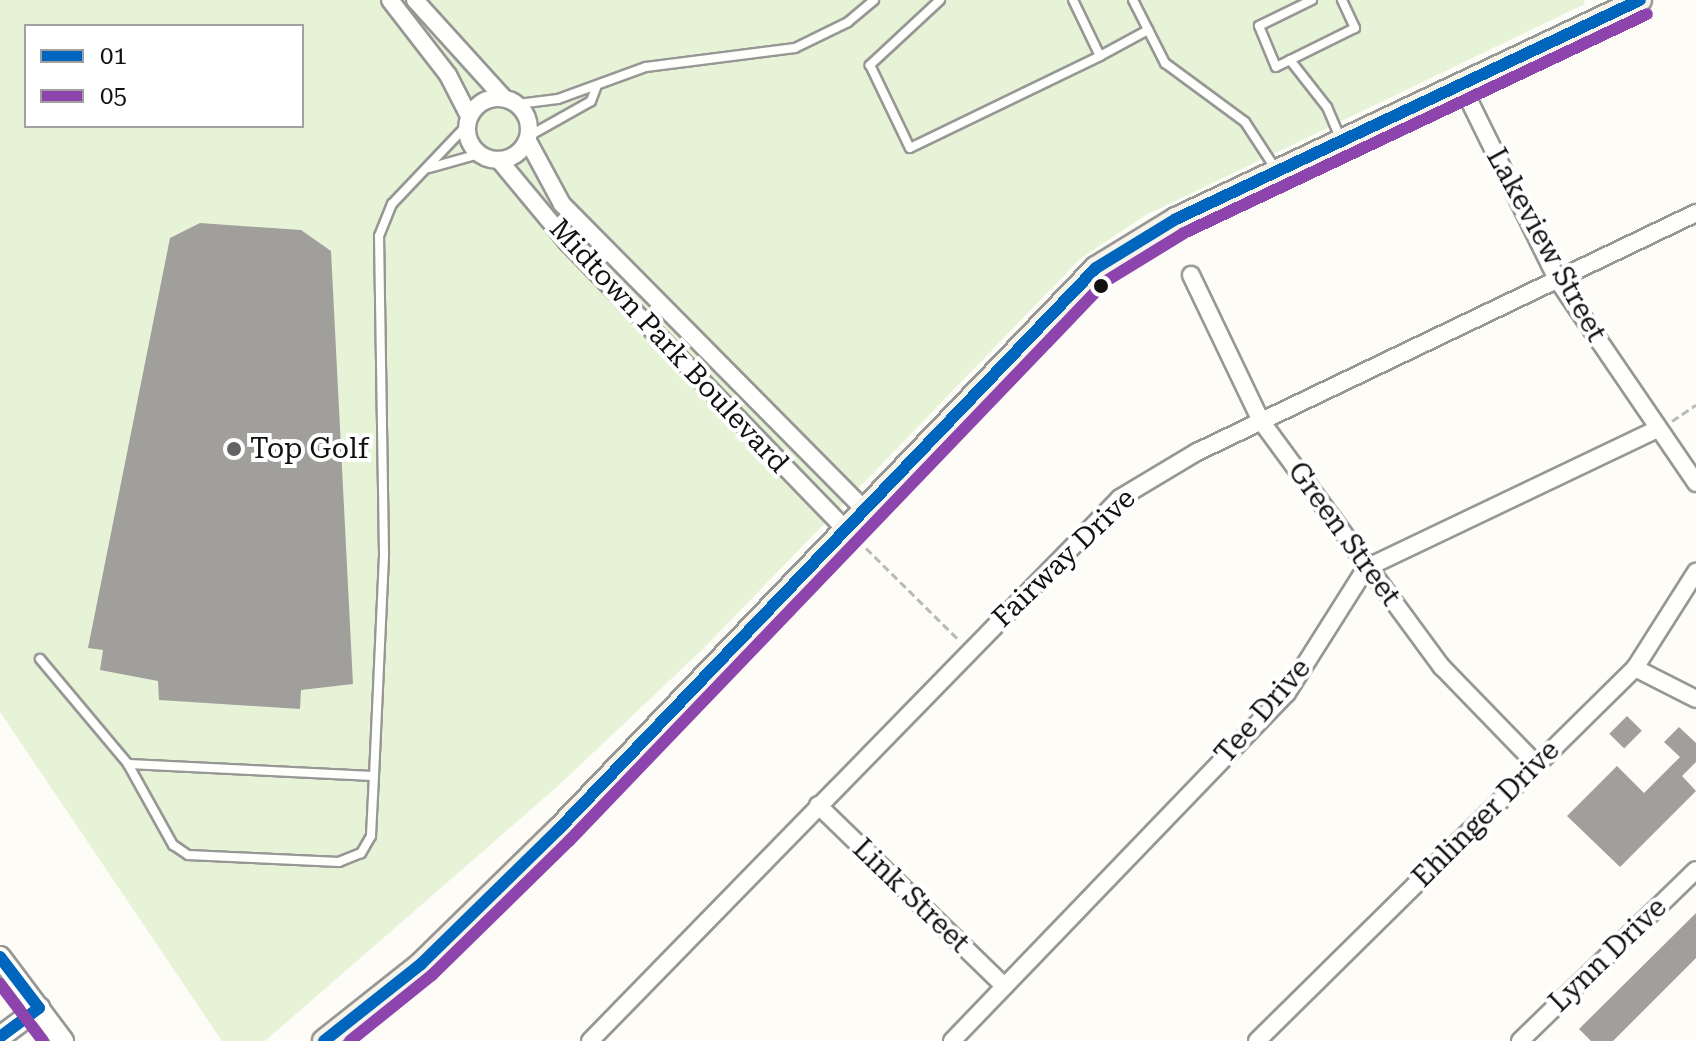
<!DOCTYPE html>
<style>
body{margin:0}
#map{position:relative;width:1696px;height:1041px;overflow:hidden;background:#fdfcf7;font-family:"Roboto Serif",serif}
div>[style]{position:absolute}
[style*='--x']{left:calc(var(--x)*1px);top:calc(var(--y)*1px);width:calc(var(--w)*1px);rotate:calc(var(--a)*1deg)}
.green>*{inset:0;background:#e7f3d7}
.building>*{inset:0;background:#a19f9c;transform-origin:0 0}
.path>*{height:3px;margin-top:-1.5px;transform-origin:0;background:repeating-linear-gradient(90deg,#b9b9b8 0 8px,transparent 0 12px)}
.roads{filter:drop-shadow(2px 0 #979795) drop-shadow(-2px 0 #979795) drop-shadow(0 2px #979795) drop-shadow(0 -2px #979795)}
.service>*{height:8px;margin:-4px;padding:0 4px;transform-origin:4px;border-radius:4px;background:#fffffe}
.minor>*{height:16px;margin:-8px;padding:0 8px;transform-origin:8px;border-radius:8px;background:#fffffe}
.minor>.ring{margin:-8px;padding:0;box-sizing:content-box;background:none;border:16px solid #fffffe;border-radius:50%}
.tertiary>*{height:20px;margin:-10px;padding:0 10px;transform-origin:10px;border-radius:10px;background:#fffffe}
.secondary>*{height:22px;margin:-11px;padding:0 11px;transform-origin:11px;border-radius:11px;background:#f6f4eb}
.bus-1>*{height:12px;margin:-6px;padding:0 6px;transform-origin:6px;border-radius:6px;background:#0065bd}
.bus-2>*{height:12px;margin:-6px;padding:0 6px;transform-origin:6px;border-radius:6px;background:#8e44ad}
.dots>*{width:22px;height:22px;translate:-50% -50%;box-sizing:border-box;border:4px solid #fff;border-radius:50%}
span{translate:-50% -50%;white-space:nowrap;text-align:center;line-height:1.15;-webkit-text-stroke:8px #fff;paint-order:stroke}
.street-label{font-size:28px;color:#111}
.poi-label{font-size:28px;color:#111}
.left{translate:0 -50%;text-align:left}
.legend{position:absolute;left:24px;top:24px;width:280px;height:104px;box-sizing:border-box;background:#fff;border:2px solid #a0a0a0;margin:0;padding:10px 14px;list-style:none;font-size:24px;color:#111}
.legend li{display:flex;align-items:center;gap:16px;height:40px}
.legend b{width:40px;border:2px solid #a0a0a0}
</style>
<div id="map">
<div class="green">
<i style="clip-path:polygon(evenodd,0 0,1584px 0,1585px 4px,1146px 215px,1081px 258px,705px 647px,559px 785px,265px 1041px,222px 1041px,0 712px,0 0,26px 26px,302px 26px,302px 126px,26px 126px,26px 26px)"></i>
</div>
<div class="building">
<i style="clip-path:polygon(200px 223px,301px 230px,331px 251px,353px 684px,301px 690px,300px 709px,159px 700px,158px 681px,100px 670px,103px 650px,88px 648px,170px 238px)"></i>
<i style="left:1627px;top:716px;width:21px;height:25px;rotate:45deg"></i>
<i style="clip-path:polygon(1679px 727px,1696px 743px,1696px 762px,1682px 776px,1696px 791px,1620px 867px,1567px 816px,1617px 766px,1644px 793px,1680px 757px,1664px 742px)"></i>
<i style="clip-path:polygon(1696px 913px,1696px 958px,1613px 1041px,1591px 1041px,1579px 1029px)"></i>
</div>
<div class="path">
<i style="--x:1672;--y:421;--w:29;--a:-34"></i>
<i style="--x:866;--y:548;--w:132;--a:44.7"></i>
</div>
<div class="roads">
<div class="service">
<i style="--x:940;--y:0;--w:96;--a:137.1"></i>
<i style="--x:870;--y:65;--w:92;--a:64.3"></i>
<i style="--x:910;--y:148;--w:211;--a:-25.8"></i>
<i style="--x:1100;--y:56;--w:62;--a:-115.7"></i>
<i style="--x:1133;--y:0;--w:71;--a:63.1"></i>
<i style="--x:1165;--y:63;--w:99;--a:36.4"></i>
<i style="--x:1245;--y:122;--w:59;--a:56.9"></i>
<i style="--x:1312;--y:0;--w:59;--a:153.9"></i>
<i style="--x:1259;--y:26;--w:44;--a:67.5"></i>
<i style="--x:1276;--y:67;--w:88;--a:-26.3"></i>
<i style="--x:1355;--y:28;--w:31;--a:-115"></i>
<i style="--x:1100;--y:56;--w:55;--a:-28.4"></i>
<i style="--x:1290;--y:60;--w:60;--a:51.8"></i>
<i style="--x:1327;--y:107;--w:36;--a:67"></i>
<i style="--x:518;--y:104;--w:40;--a:-7.1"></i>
<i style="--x:558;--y:99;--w:94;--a:-20"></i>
<i style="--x:646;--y:67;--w:150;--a:-7.3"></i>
<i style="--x:795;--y:48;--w:59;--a:-26.1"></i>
<i style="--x:848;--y:22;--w:34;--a:-40"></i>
<i style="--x:529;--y:136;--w:71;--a:-29.4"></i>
<i style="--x:591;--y:101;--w:14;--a:-69"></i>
<i style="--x:429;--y:168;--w:52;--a:-15.6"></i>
<i style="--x:40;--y:659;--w:137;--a:50"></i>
<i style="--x:374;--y:776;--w:60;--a:92.9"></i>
<i style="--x:371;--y:836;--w:20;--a:120"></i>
<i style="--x:361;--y:853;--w:24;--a:158"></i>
<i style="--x:339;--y:862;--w:151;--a:-177.3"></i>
<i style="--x:188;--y:855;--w:18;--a:-146"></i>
<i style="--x:173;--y:845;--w:93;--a:-119.1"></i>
<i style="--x:128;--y:764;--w:246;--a:2.8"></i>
<i style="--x:374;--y:776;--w:223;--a:-87.4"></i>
<i style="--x:384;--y:553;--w:317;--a:-90.9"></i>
<i style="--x:379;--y:236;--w:35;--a:-68"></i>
<i style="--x:392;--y:204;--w:108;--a:-46.5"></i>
</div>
<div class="minor">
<i style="--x:390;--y:0;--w:95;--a:52.3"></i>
<i style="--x:448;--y:75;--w:46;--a:62.9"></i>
<i style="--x:415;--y:0;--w:132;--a:47.8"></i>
<i style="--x:1460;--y:82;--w:220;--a:63.8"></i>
<i style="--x:1557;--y:279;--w:247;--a:55.7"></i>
<i class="ring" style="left:467px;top:98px;width:46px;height:46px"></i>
<i style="--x:528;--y:141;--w:72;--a:61.6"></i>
<i style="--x:562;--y:204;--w:428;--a:45.3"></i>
<i style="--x:499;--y:160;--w:107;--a:50.3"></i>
<i style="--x:567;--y:242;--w:398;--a:45.9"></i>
<i style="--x:1191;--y:275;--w:162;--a:64.4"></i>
<i style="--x:1261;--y:421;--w:305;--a:53.7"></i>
<i style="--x:1442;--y:667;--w:135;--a:45.9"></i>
<i style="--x:1635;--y:668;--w:68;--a:26.9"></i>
<i style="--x:818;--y:805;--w:260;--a:44.2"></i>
<i style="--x:590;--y:1041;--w:759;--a:-45.69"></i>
<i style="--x:1120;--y:498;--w:90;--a:-30.9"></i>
<i style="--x:1197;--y:452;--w:553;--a:-25.59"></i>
<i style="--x:952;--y:1041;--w:483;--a:-46.1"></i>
<i style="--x:1287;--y:693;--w:148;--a:-57.7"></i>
<i style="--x:1366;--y:568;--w:323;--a:-25.5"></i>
<i style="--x:1257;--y:1041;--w:531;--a:-44.62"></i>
<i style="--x:1635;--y:668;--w:114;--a:-57.6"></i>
<i style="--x:1520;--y:1041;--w:245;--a:-44.2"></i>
</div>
<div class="tertiary">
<i style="--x:0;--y:957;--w:105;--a:53.1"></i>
<i style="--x:0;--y:1037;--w:49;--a:-36.6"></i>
</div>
<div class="secondary">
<i style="--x:324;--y:1041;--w:124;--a:-38.4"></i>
<i style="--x:421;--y:964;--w:192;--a:-44.4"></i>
<i style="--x:558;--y:830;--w:778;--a:-46.25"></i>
<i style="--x:1096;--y:268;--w:94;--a:-31.5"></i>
<i style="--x:1176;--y:219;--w:513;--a:-25.27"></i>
</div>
</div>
<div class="bus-1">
<i style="--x:0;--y:957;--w:64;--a:52.6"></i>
<i style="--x:39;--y:1008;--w:49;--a:143.4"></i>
<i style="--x:324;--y:1041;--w:124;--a:-38.4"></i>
<i style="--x:421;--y:964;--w:192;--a:-44.4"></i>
<i style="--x:558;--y:830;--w:778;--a:-46.25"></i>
<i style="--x:1096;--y:268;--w:94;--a:-31.5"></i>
<i style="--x:1176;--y:219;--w:513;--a:-25.27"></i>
</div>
<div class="bus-2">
<i style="--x:0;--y:984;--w:71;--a:53"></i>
<i style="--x:350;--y:1041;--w:105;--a:-38.8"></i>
<i style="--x:432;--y:975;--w:192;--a:-44.4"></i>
<i style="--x:569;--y:841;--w:776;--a:-46.2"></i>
<i style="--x:1106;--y:281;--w:92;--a:-31.6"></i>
<i style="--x:1184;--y:233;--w:512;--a:-25.31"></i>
</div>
<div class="dots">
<i style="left:1101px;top:286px;background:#111"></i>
<i style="left:234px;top:449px;background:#646362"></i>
</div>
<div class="street-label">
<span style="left:1546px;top:245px;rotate:61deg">Lakeview Street</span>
<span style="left:669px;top:346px;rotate:47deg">Midtown Park Boulevard</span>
<span style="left:1344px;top:534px;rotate:54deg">Green Street</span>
<span style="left:1064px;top:558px;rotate:-44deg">Fairway Drive</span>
<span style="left:1263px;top:711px;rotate:-49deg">Tee Drive</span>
<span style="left:1486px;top:814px;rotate:-45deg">Ehlinger Drive</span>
<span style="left:911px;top:896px;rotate:44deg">Link Street</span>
<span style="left:1608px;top:955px;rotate:-44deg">Lynn Drive</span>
</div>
<div class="poi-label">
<span class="left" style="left:250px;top:449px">Top Golf</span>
</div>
<ul class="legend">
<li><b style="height:10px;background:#0065bd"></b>01</li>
<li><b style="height:10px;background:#8e44ad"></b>05</li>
</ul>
</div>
